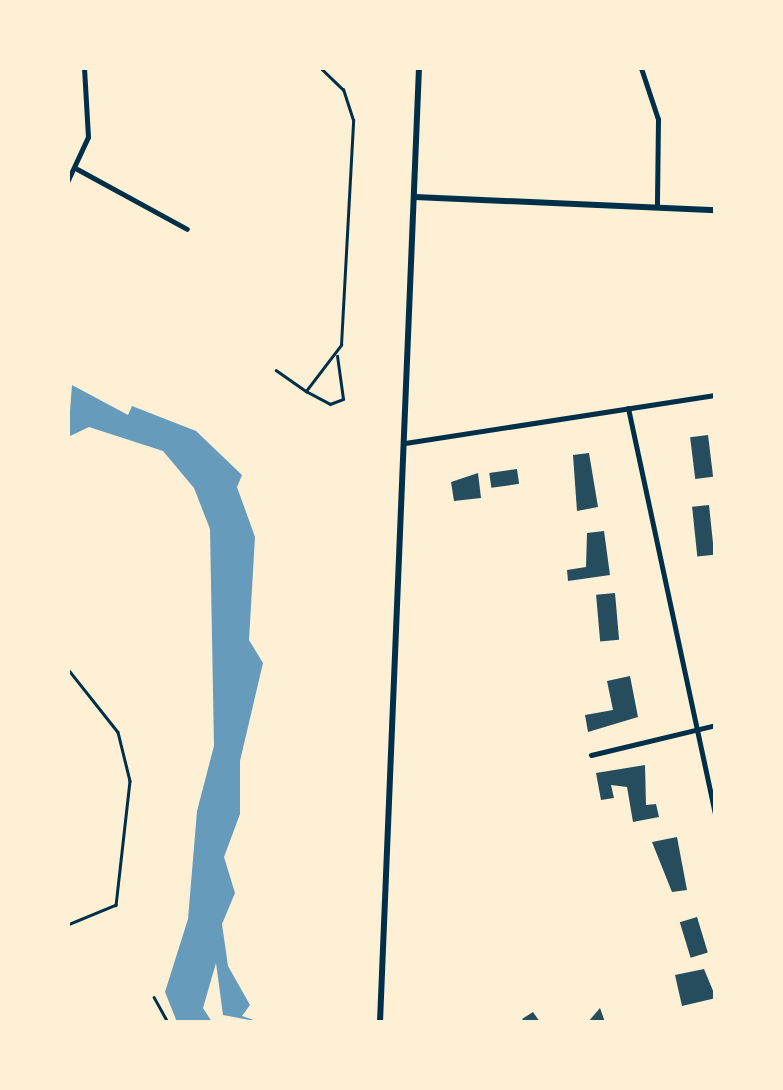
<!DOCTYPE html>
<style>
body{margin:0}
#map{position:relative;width:783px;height:1090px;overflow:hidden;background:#fdf0d5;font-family:"Space Grotesk",sans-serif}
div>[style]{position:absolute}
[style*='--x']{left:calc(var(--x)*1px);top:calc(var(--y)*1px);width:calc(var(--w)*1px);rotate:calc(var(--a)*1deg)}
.water>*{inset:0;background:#669bbc}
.building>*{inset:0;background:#264d5e;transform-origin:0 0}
.path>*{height:2.5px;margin:-1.25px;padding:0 1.25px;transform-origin:1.25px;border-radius:1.25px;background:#003049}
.service>*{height:2.5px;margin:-1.25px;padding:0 1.25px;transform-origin:1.25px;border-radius:1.25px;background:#003049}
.minor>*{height:5px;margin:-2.5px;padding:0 2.5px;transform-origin:2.5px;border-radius:2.5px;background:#003049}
.tertiary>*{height:6px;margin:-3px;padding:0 3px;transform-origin:3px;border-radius:3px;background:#003049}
.secondary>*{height:6px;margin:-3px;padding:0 3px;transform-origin:3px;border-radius:3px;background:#003049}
span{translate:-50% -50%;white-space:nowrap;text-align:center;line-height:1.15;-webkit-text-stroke:9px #fdf0d5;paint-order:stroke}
.frame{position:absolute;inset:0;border:70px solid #fdf0d5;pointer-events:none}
</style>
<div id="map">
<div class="water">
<i style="clip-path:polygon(72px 385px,128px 415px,132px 406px,196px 431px,242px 475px,237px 487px,255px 537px,249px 640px,263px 663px,240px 761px,240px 814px,224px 857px,235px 893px,222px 924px,228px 966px,250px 1005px,242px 1016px,260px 1022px,223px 1015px,216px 963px,203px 1008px,212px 1022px,177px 1022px,165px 992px,188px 919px,197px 811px,214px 746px,210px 529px,194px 488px,163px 451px,89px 427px,68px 437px)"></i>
</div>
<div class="building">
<i style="left:708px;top:435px;width:42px;height:18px;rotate:83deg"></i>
<i style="clip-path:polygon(589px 453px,598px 507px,577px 511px,573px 455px)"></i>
<i style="left:517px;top:469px;width:15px;height:28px;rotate:82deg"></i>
<i style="clip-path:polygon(478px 473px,481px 498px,454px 501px,451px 482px)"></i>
<i style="left:709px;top:505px;width:50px;height:17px;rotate:84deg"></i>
<i style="clip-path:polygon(604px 531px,610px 575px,568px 581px,567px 570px,586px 567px,587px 533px)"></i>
<i style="left:615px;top:593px;width:47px;height:19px;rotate:85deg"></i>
<i style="clip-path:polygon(630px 676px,638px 717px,588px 732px,585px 715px,613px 710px,607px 681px)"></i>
<i style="clip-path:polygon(645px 765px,646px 805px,656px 804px,659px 817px,633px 822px,627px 787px,611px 785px,614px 798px,601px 800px,596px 773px)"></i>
<i style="clip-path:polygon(677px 837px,687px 890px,672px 892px,652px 842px)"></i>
<i style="left:697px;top:917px;width:37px;height:18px;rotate:73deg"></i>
<i style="clip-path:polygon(704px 969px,716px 998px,682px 1006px,675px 975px)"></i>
<i style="clip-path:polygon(600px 1008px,605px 1022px,588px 1022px)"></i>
<i style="clip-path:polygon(533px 1012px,540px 1022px,524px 1022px,522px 1019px)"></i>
</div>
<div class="path">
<i style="--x:68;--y:669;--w:80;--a:51.6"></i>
<i style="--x:118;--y:732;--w:50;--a:76.2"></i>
<i style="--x:130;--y:781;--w:125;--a:96.4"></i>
<i style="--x:116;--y:905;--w:52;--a:157.4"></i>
<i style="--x:154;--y:997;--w:29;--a:61"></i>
</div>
<div class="service">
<i style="--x:276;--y:370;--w:37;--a:35"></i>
<i style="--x:306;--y:391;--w:58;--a:-52.7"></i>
<i style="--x:341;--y:345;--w:225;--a:-86.9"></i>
<i style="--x:353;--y:120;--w:32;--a:-108"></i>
<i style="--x:343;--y:90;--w:32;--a:-136"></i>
<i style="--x:306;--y:391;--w:27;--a:28"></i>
<i style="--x:330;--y:404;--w:14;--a:-21"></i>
<i style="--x:343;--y:399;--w:43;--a:-97.9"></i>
</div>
<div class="minor">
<i style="--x:641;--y:68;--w:54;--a:71.6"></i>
<i style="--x:658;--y:119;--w:88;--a:90.7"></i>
<i style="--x:77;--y:169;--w:125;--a:28.6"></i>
<i style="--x:68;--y:180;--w:47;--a:-65.1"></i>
<i style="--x:88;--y:137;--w:69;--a:-93.3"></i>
<i style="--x:628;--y:408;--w:420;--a:77.9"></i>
<i style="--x:405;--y:443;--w:315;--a:-8.8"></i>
<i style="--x:591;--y:755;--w:129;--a:-13.5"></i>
</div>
<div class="tertiary">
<i style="--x:415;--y:197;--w:301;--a:2.5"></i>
</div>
<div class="secondary">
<i style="--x:380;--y:1022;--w:955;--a:-87.66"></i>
</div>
<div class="frame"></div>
</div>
